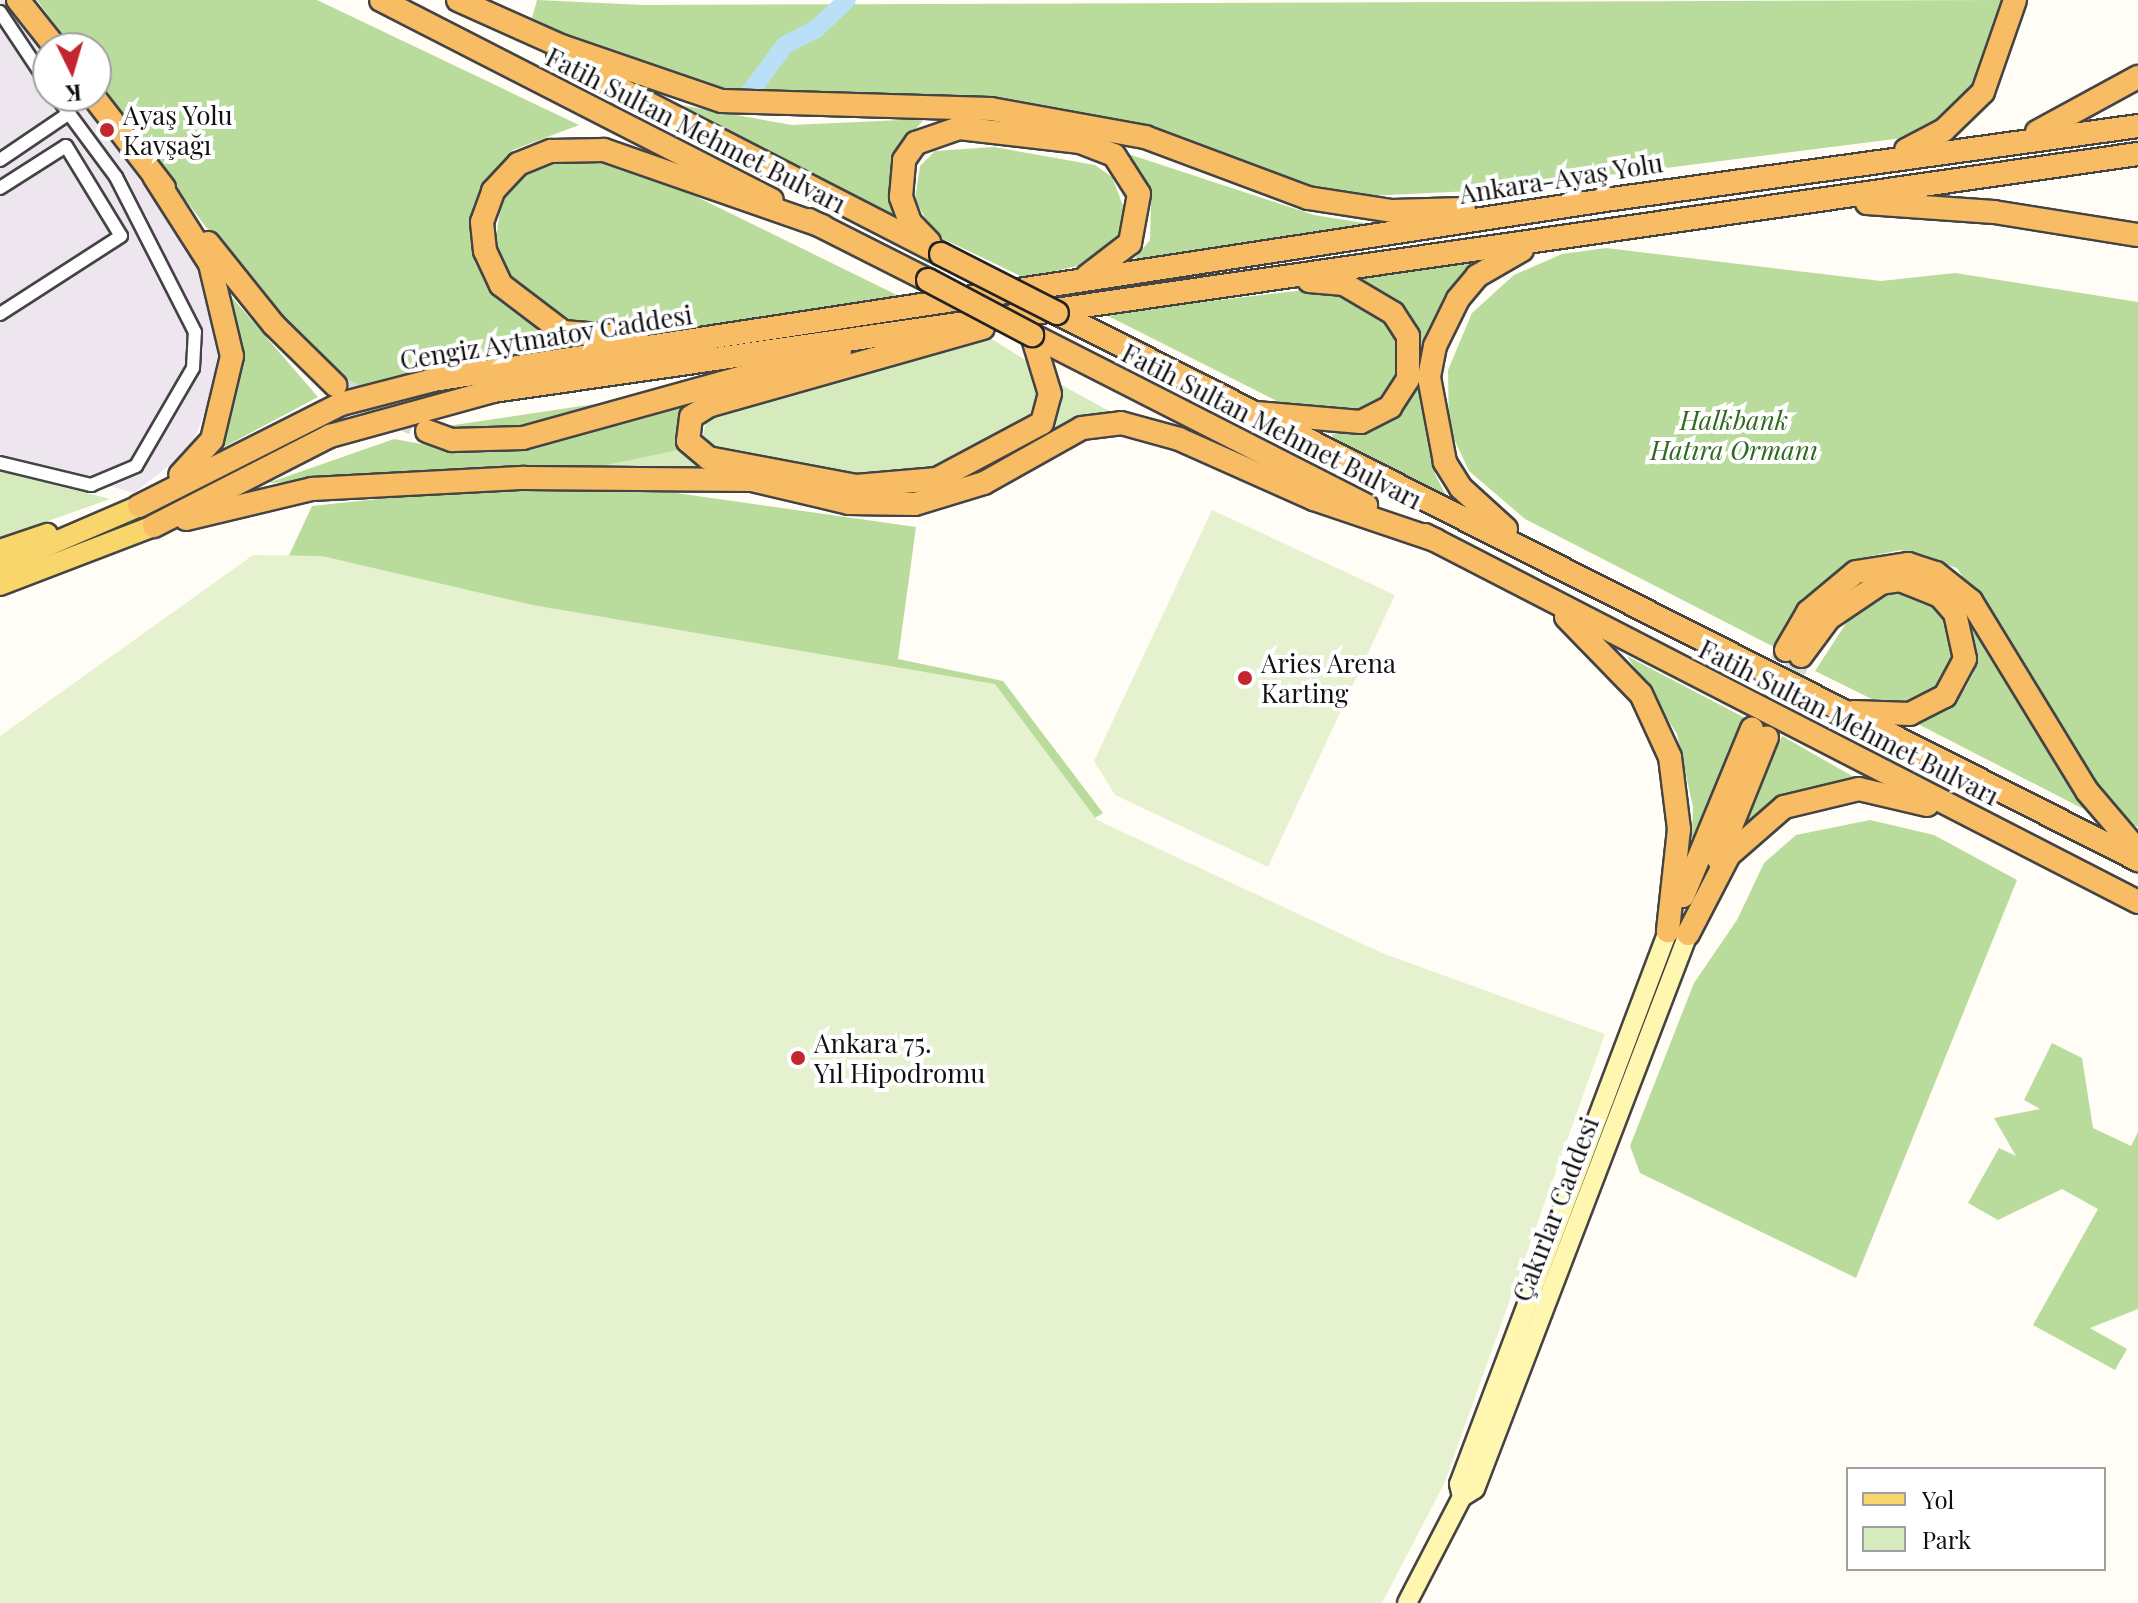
<!DOCTYPE html>
<meta charset="utf-8">
<style>
body{margin:0}
#map{position:relative;width:2138px;height:1603px;overflow:hidden;background:#fffdf5;font-family:"Playfair Display",serif}
div>[style]{position:absolute}
[style*='--x']{left:calc(var(--x)*1px);top:calc(var(--y)*1px);width:calc(var(--w)*1px);rotate:calc(var(--a)*1deg)}
.industrial>*{inset:0;background:#eee6ef}
.green>*{inset:0;background:#d5ebbd}
.forest>*{inset:0;background:#b9dc9c}
.pitch>*{inset:0;background:#e6f2cf}
.river>*{height:18px;margin:-9px;padding:0 9px;transform-origin:9px;border-radius:9px;background:#b9e0f7}
.trunk-tunnel>*{height:22px;margin-top:-11px;transform-origin:0;background:repeating-linear-gradient(90deg,#dbdad3 0 22px,transparent 0 33px)}
.roads{filter:drop-shadow(2px 0 #444) drop-shadow(-2px 0 #444) drop-shadow(0 2px #444) drop-shadow(0 -2px #444)}
.minor>*{height:12px;margin:-6px;padding:0 6px;transform-origin:6px;border-radius:6px;background:#fff}
.secondary>*{height:18px;margin:-9px;padding:0 9px;transform-origin:9px;border-radius:9px;background:#fff6b0}
.primary>*{height:20px;margin:-10px;padding:0 10px;transform-origin:10px;border-radius:10px;background:#f9d66b}
.trunk>*{height:22px;margin:-11px;padding:0 11px;transform-origin:11px;border-radius:11px;background:#f7bc64}
.bridges{filter:drop-shadow(2px 0 #222) drop-shadow(-2px 0 #222) drop-shadow(0 2px #222) drop-shadow(0 -2px #222)}
.trunk-bridge>*{height:22px;margin:-11px;padding:0 11px;transform-origin:11px;border-radius:11px;background:#f7bc64}
.dots>*{width:22px;height:22px;translate:-50% -50%;box-sizing:border-box;border:4px solid #fff;border-radius:50%}
span{translate:-50% -50%;white-space:nowrap;text-align:center;line-height:1.15;-webkit-text-stroke:8px #fff;paint-order:stroke}
.poi-label{font-size:26px;color:#111}
.left{translate:0 -50%;text-align:left}
.street-label{font-size:26px;color:#111}
.park-label{font-size:26px;color:#2f6b1f;font-style:italic}
.legend{position:absolute;left:1846px;top:1467px;width:260px;height:104px;box-sizing:border-box;background:#fff;border:2px solid #a0a0a0;margin:0;padding:10px 14px;list-style:none;font-size:24px;color:#111}
.legend li{display:flex;align-items:center;gap:16px;height:40px}
.legend b{width:40px;border:2px solid #a0a0a0}
.north{position:absolute;left:32px;top:32px;width:80px;height:80px;box-sizing:border-box;background:#fff;border:2px solid #a0a0a0;border-radius:50%;rotate:175deg;font-size:22px;font-weight:700;line-height:32px;text-align:center;color:#111}
.north::after{content:'';display:block;margin:auto;width:28px;height:36px;background:#c4262e;clip-path:polygon(50% 0,100% 100%,50% 72%,0 100%)}
</style>
<div id="map">
<div class="industrial">
<i style="clip-path:polygon(0 0,9px 0,48px 54px,48px 96px,79px 96px,182px 238px,208px 283px,221px 328px,215px 384px,191px 449px,134px 493px,0 454px)"></i>
</div>
<div class="green">
<i style="clip-path:polygon(987px 336px,1036px 367px,1040px 413px,937px 472px,863px 481px,718px 451px,703px 435px,707px 417px)"></i>
<i style="clip-path:polygon(1058px 383px,1118px 416px,920px 496px,579px 471px,683px 449px,909px 490px,1058px 406px)"></i>
<i style="clip-path:polygon(0 471px,110px 499px,0 538px)"></i>
</div>
<div class="forest">
<i style="clip-path:polygon(37px 0,317px 0,579px 125px,513px 150px,481px 190px,473px 217px,477px 261px,490px 286px,528px 322px,573px 343px,575px 352px,348px 389px,268px 310px,96px 80px,96px 48px,72px 48px)"></i>
<i style="clip-path:polygon(537px 0,644px 5px,2005px 0,1984px 68px,1952px 114px,1919px 136px,1492px 190px,1347px 197px,1150px 132px,740px 95px,603px 52px,532px 18px)"></i>
<i style="clip-path:polygon(669px 103px,792px 125px,924px 119px,903px 145px,892px 200px,897px 220px)"></i>
<i style="clip-path:polygon(994px 147px,1095px 165px,1112px 177px,1129px 221px,1103px 260px,1025px 278px,935px 235px,915px 200px,920px 166px,935px 151px)"></i>
<i style="clip-path:polygon(1110px 148px,1314px 215px,1370px 224px,1131px 263px,1150px 240px,1151px 201px,1143px 178px)"></i>
<i style="clip-path:polygon(572px 156px,638px 168px,903px 298px,730px 328px,581px 329px,540px 310px,504px 272px,495px 246px,502px 196px,517px 178px)"></i>
<i style="clip-path:polygon(1606px 248px,1881px 281px,1955px 273px,2138px 302px,2138px 827px,2113px 815px,1957px 568px,1901px 550px,1856px 559px,1803px 598px,1774px 647px,1525px 519px,1469px 471px,1449px 428px,1448px 370px,1472px 313px,1514px 275px,1562px 254px)"></i>
<i style="clip-path:polygon(1470px 262px,1473px 272px,1424px 385px,1435px 474px,1451px 505px,1335px 447px,1332px 434px,1378px 425px,1406px 407px,1417px 375px,1415px 343px,1353px 280px)"></i>
<i style="clip-path:polygon(1321px 288px,1365px 300px,1394px 329px,1401px 349px,1397px 375px,1372px 409px,1332px 416px,1293px 409px,1104px 314px)"></i>
<i style="clip-path:polygon(229px 294px,318px 397px,222px 448px,234px 395px)"></i>
<i style="clip-path:polygon(662px 394px,511px 431px,434px 428px)"></i>
<i style="clip-path:polygon(689px 402px,679px 417px,683px 449px,579px 471px,268px 483px,394px 439px,444px 448px)"></i>
<i style="clip-path:polygon(641px 488px,916px 527px,898px 659px,1003px 681px,1103px 813px,1018px 865px,272px 592px,312px 506px,455px 491px)"></i>
<i style="clip-path:polygon(1888px 592px,1914px 593px,1940px 605px,1957px 646px,1945px 688px,1916px 704px,1884px 705px,1815px 671px,1852px 614px)"></i>
<i style="clip-path:polygon(1973px 621px,2095px 815px,1916px 723px,1946px 710px,1966px 687px,1974px 672px)"></i>
<i style="clip-path:polygon(1627px 656px,1747px 719px,1691px 854px,1693px 807px,1677px 734px)"></i>
<i style="clip-path:polygon(1782px 736px,1868px 785px,1832px 787px,1739px 839px)"></i>
<i style="clip-path:polygon(1870px 820px,1934px 835px,2017px 880px,1856px 1278px,1640px 1173px,1630px 1146px,1694px 983px,1737px 920px,1764px 863px,1796px 835px)"></i>
<i style="clip-path:polygon(2052px 1043px,2082px 1058px,2093px 1128px,2131px 1146px,2138px 1132px,2138px 1309px,2090px 1328px,2127px 1349px,2115px 1370px,2033px 1325px,2098px 1209px,2062px 1189px,1998px 1220px,1968px 1203px,1999px 1148px,2016px 1156px,1994px 1118px,2040px 1109px,2024px 1100px)"></i>
</div>
<div class="pitch">
<i style="clip-path:polygon(1212px 510px,1395px 595px,1268px 867px,1115px 795px,1094px 761px)"></i>
<i style="clip-path:polygon(253px 555px,322px 556px,533px 605px,995px 684px,1097px 820px,1382px 953px,1605px 1034px,1444px 1484px,1382px 1603px,0 1603px,0 736px)"></i>
</div>
<div class="river">
<i style="--x:747;--y:96;--w:64;--a:-53.3"></i>
<i style="--x:785;--y:45;--w:35;--a:-27"></i>
<i style="--x:816;--y:29;--w:42;--a:-43.1"></i>
</div>
<div class="trunk-tunnel">
<i style="--x:335;--y:385;--w:103;--a:26.6"></i>
<i style="--x:1755;--y:723;--w:79;--a:-67"></i>
<i style="--x:1769;--y:732;--w:82;--a:-67.2"></i>
</div>
<div class="roads">
<div class="minor">
<i style="--x:0;--y:12;--w:87;--a:56.3"></i>
<i style="--x:0;--y:160;--w:82;--a:-34.1"></i>
<i style="--x:0;--y:188;--w:78;--a:-32.5"></i>
<i style="--x:66;--y:146;--w:105;--a:58.6"></i>
<i style="--x:121;--y:236;--w:144;--a:147.2"></i>
<i style="--x:0;--y:463;--w:94;--a:13.6"></i>
<i style="--x:91;--y:485;--w:49;--a:-22.9"></i>
<i style="--x:136;--y:466;--w:113;--a:-59.8"></i>
<i style="--x:193;--y:368;--w:36;--a:-87"></i>
<i style="--x:195;--y:332;--w:174;--a:-117"></i>
<i style="--x:116;--y:177;--w:101;--a:-126.5"></i>
</div>
<div class="secondary">
<i style="--x:1668;--y:931;--w:591;--a:110.7"></i>
<i style="--x:1459;--y:1484;--w:13;--a:77"></i>
<i style="--x:1462;--y:1497;--w:15;--a:-32"></i>
<i style="--x:1475;--y:1489;--w:594;--a:-69"></i>
<i style="--x:1407;--y:1603;--w:119;--a:-62.6"></i>
</div>
<div class="primary">
<i style="--x:0;--y:550;--w:50;--a:-18.8"></i>
<i style="--x:0;--y:566;--w:151;--a:-23.3"></i>
<i style="--x:0;--y:585;--w:165;--a:-21"></i>
</div>
<div class="trunk">
<i style="--x:18;--y:0;--w:61;--a:51.6"></i>
<i style="--x:381;--y:0;--w:439;--a:27.1"></i>
<i style="--x:458;--y:0;--w:113;--a:24.1"></i>
<i style="--x:561;--y:46;--w:170;--a:18.9"></i>
<i style="--x:722;--y:101;--w:269;--a:1.7"></i>
<i style="--x:991;--y:109;--w:157;--a:10.3"></i>
<i style="--x:1145;--y:137;--w:174;--a:20.5"></i>
<i style="--x:1308;--y:198;--w:85;--a:8.8"></i>
<i style="--x:1392;--y:211;--w:72;--a:-1.6"></i>
<i style="--x:558;--y:57;--w:431;--a:27.2"></i>
<i style="--x:93;--y:96;--w:116;--a:52.3"></i>
<i style="--x:2037;--y:132;--w:115;--a:-28.6"></i>
<i style="--x:1906;--y:150;--w:43;--a:-27.8"></i>
<i style="--x:1944;--y:130;--w:54;--a:-44.3"></i>
<i style="--x:1983;--y:92;--w:97;--a:-70.8"></i>
<i style="--x:154;--y:176;--w:104;--a:57.5"></i>
<i style="--x:210;--y:264;--w:95;--a:76.6"></i>
<i style="--x:232;--y:356;--w:86;--a:103.4"></i>
<i style="--x:212;--y:440;--w:47;--a:132.4"></i>
<i style="--x:1867;--y:203;--w:127;--a:4.1"></i>
<i style="--x:1994;--y:212;--w:146;--a:9.1"></i>
<i style="--x:809;--y:220;--w:133;--a:26.8"></i>
<i style="--x:929;--y:242;--w:28;--a:-134"></i>
<i style="--x:910;--y:222;--w:27;--a:-110"></i>
<i style="--x:901;--y:197;--w:37;--a:-85"></i>
<i style="--x:904;--y:160;--w:21;--a:-55"></i>
<i style="--x:916;--y:143;--w:46;--a:-19.2"></i>
<i style="--x:959;--y:128;--w:122;--a:6.6"></i>
<i style="--x:1080;--y:142;--w:36;--a:21"></i>
<i style="--x:1114;--y:155;--w:46;--a:57.3"></i>
<i style="--x:1139;--y:194;--w:50;--a:100.4"></i>
<i style="--x:1130;--y:243;--w:54;--a:142.5"></i>
<i style="--x:208;--y:243;--w:105;--a:51.2"></i>
<i style="--x:274;--y:325;--w:86;--a:44.5"></i>
<i style="--x:1057;--y:313;--w:1212;--a:26.84"></i>
<i style="--x:983;--y:328;--w:284;--a:164.2"></i>
<i style="--x:710;--y:405;--w:22;--a:148"></i>
<i style="--x:691;--y:417;--w:24;--a:97"></i>
<i style="--x:688;--y:441;--w:26;--a:40"></i>
<i style="--x:708;--y:458;--w:151;--a:10.7"></i>
<i style="--x:856;--y:486;--w:81;--a:-4.9"></i>
<i style="--x:937;--y:479;--w:119;--a:-28.1"></i>
<i style="--x:1042;--y:423;--w:30;--a:-75"></i>
<i style="--x:1050;--y:394;--w:62;--a:-107"></i>
<i style="--x:1032;--y:335;--w:375;--a:27"></i>
<i style="--x:637;--y:338;--w:74;--a:-175.4"></i>
<i style="--x:563;--y:332;--w:78;--a:-142.8"></i>
<i style="--x:501;--y:285;--w:38;--a:-115"></i>
<i style="--x:485;--y:251;--w:29;--a:-96"></i>
<i style="--x:482;--y:222;--w:33;--a:-70"></i>
<i style="--x:493;--y:191;--w:37;--a:-47"></i>
<i style="--x:518;--y:164;--w:35;--a:-22"></i>
<i style="--x:551;--y:151;--w:53;--a:-1.1"></i>
<i style="--x:604;--y:150;--w:231;--a:19.2"></i>
<i style="--x:1256;--y:413;--w:105;--a:4.9"></i>
<i style="--x:1361;--y:422;--w:33;--a:-27"></i>
<i style="--x:1390;--y:407;--w:33;--a:-57"></i>
<i style="--x:1408;--y:379;--w:43;--a:-90"></i>
<i style="--x:1408;--y:336;--w:27;--a:-123"></i>
<i style="--x:1393;--y:313;--w:57;--a:-149.4"></i>
<i style="--x:1344;--y:284;--w:35;--a:-175"></i>
<i style="--x:427;--y:431;--w:27;--a:20"></i>
<i style="--x:452;--y:440;--w:71;--a:-1.6"></i>
<i style="--x:523;--y:438;--w:329;--a:-15.5"></i>
<i style="--x:139;--y:506;--w:226;--a:-26.8"></i>
<i style="--x:341;--y:404;--w:95;--a:-14.6"></i>
<i style="--x:433;--y:380;--w:1186;--a:-8.73"></i>
<i style="--x:1605;--y:200;--w:538;--a:-7.9"></i>
<i style="--x:186;--y:519;--w:130;--a:-13.4"></i>
<i style="--x:312;--y:489;--w:213;--a:-3"></i>
<i style="--x:525;--y:478;--w:227;--a:0.5"></i>
<i style="--x:752;--y:480;--w:100;--a:13.3"></i>
<i style="--x:849;--y:503;--w:66;--a:0.9"></i>
<i style="--x:915;--y:504;--w:72;--a:-16.9"></i>
<i style="--x:984;--y:483;--w:112;--a:-29.3"></i>
<i style="--x:1082;--y:428;--w:39;--a:-7"></i>
<i style="--x:1121;--y:423;--w:60;--a:15.4"></i>
<i style="--x:1179;--y:439;--w:148;--a:24"></i>
<i style="--x:1314;--y:499;--w:128;--a:18.7"></i>
<i style="--x:154;--y:526;--w:198;--a:-27.1"></i>
<i style="--x:330;--y:436;--w:169;--a:-15.4"></i>
<i style="--x:493;--y:391;--w:1662;--a:-8.2"></i>
<i style="--x:1506;--y:529;--w:61;--a:-137.7"></i>
<i style="--x:1461;--y:488;--w:31;--a:-122"></i>
<i style="--x:1445;--y:462;--w:86;--a:-100.7"></i>
<i style="--x:1429;--y:377;--w:32;--a:-79"></i>
<i style="--x:1435;--y:346;--w:52;--a:-63.9"></i>
<i style="--x:1458;--y:299;--w:30;--a:-50"></i>
<i style="--x:1477;--y:276;--w:52;--a:-30"></i>
<i style="--x:1425;--y:535;--w:802;--a:27.24"></i>
<i style="--x:1566;--y:617;--w:107;--a:45.8"></i>
<i style="--x:1641;--y:694;--w:69;--a:65.3"></i>
<i style="--x:1670;--y:757;--w:73;--a:82.9"></i>
<i style="--x:1679;--y:829;--w:103;--a:96.2"></i>
<i style="--x:1786;--y:650;--w:44;--a:-59.9"></i>
<i style="--x:1808;--y:612;--w:62;--a:-39.8"></i>
<i style="--x:1856;--y:572;--w:53;--a:-8.7"></i>
<i style="--x:1908;--y:564;--w:29;--a:18"></i>
<i style="--x:1936;--y:573;--w:45;--a:38.7"></i>
<i style="--x:1971;--y:601;--w:223;--a:58.6"></i>
<i style="--x:2087;--y:791;--w:79;--a:49.6"></i>
<i style="--x:1801;--y:656;--w:47;--a:-53.6"></i>
<i style="--x:1829;--y:618;--w:63;--a:-33.9"></i>
<i style="--x:1881;--y:583;--w:19;--a:-9"></i>
<i style="--x:1900;--y:580;--w:43;--a:21.8"></i>
<i style="--x:1940;--y:596;--w:23;--a:49"></i>
<i style="--x:1955;--y:613;--w:47;--a:77.7"></i>
<i style="--x:1965;--y:659;--w:42;--a:118.4"></i>
<i style="--x:1945;--y:696;--w:39;--a:153"></i>
<i style="--x:1910;--y:714;--w:57;--a:-178"></i>
<i style="--x:1718;--y:859;--w:131;--a:-68.1"></i>
<i style="--x:1683;--y:896;--w:181;--a:-67.6"></i>
<i style="--x:1688;--y:934;--w:89;--a:-62.6"></i>
<i style="--x:1729;--y:855;--w:73;--a:-41.1"></i>
<i style="--x:1784;--y:807;--w:77;--a:-13.5"></i>
<i style="--x:1859;--y:789;--w:70;--a:13.2"></i>
</div>
</div>
<div class="bridges">
<div class="trunk-bridge">
<i style="--x:941;--y:254;--w:130;--a:27"></i>
<i style="--x:928;--y:280;--w:118;--a:27.9"></i>
</div>
</div>
<div class="dots">
<i style="left:107px;top:130px;background:#c4262e"></i>
<i style="left:1245px;top:678px;background:#c4262e"></i>
<i style="left:798px;top:1058px;background:#c4262e"></i>
</div>
<div class="poi-label">
<span class="left" style="left:123px;top:130px">Ayaş Yolu<br>Kavşağı</span>
<span class="left" style="left:1261px;top:678px">Aries Arena<br>Karting</span>
<span class="left" style="left:814px;top:1058px">Ankara 75.<br>Yıl Hipodromu</span>
</div>
<div class="street-label">
<span style="left:696px;top:130px;rotate:27deg">Fatih Sultan Mehmet Bulvarı</span>
<span style="left:1561px;top:178px;rotate:-9deg">Ankara-Ayaş Yolu</span>
<span style="left:546px;top:337px;rotate:-9deg">Cengiz Aytmatov Caddesi</span>
<span style="left:1272px;top:426px;rotate:27deg">Fatih Sultan Mehmet Bulvarı</span>
<span style="left:1849px;top:722px;rotate:27deg">Fatih Sultan Mehmet Bulvarı</span>
<span style="left:1555px;top:1209px;rotate:-69deg">Çakırlar Caddesi</span>
</div>
<div class="park-label">
<span style="left:1734px;top:435px">Halkbank<br>Hatıra Ormanı</span>
</div>
<ul class="legend">
<li><b style="height:10px;background:#f9d66b"></b>Yol</li>
<li><b style="height:22px;background:#d5ebbd"></b>Park</li>
</ul>
<div class="north">K</div>
</div>
